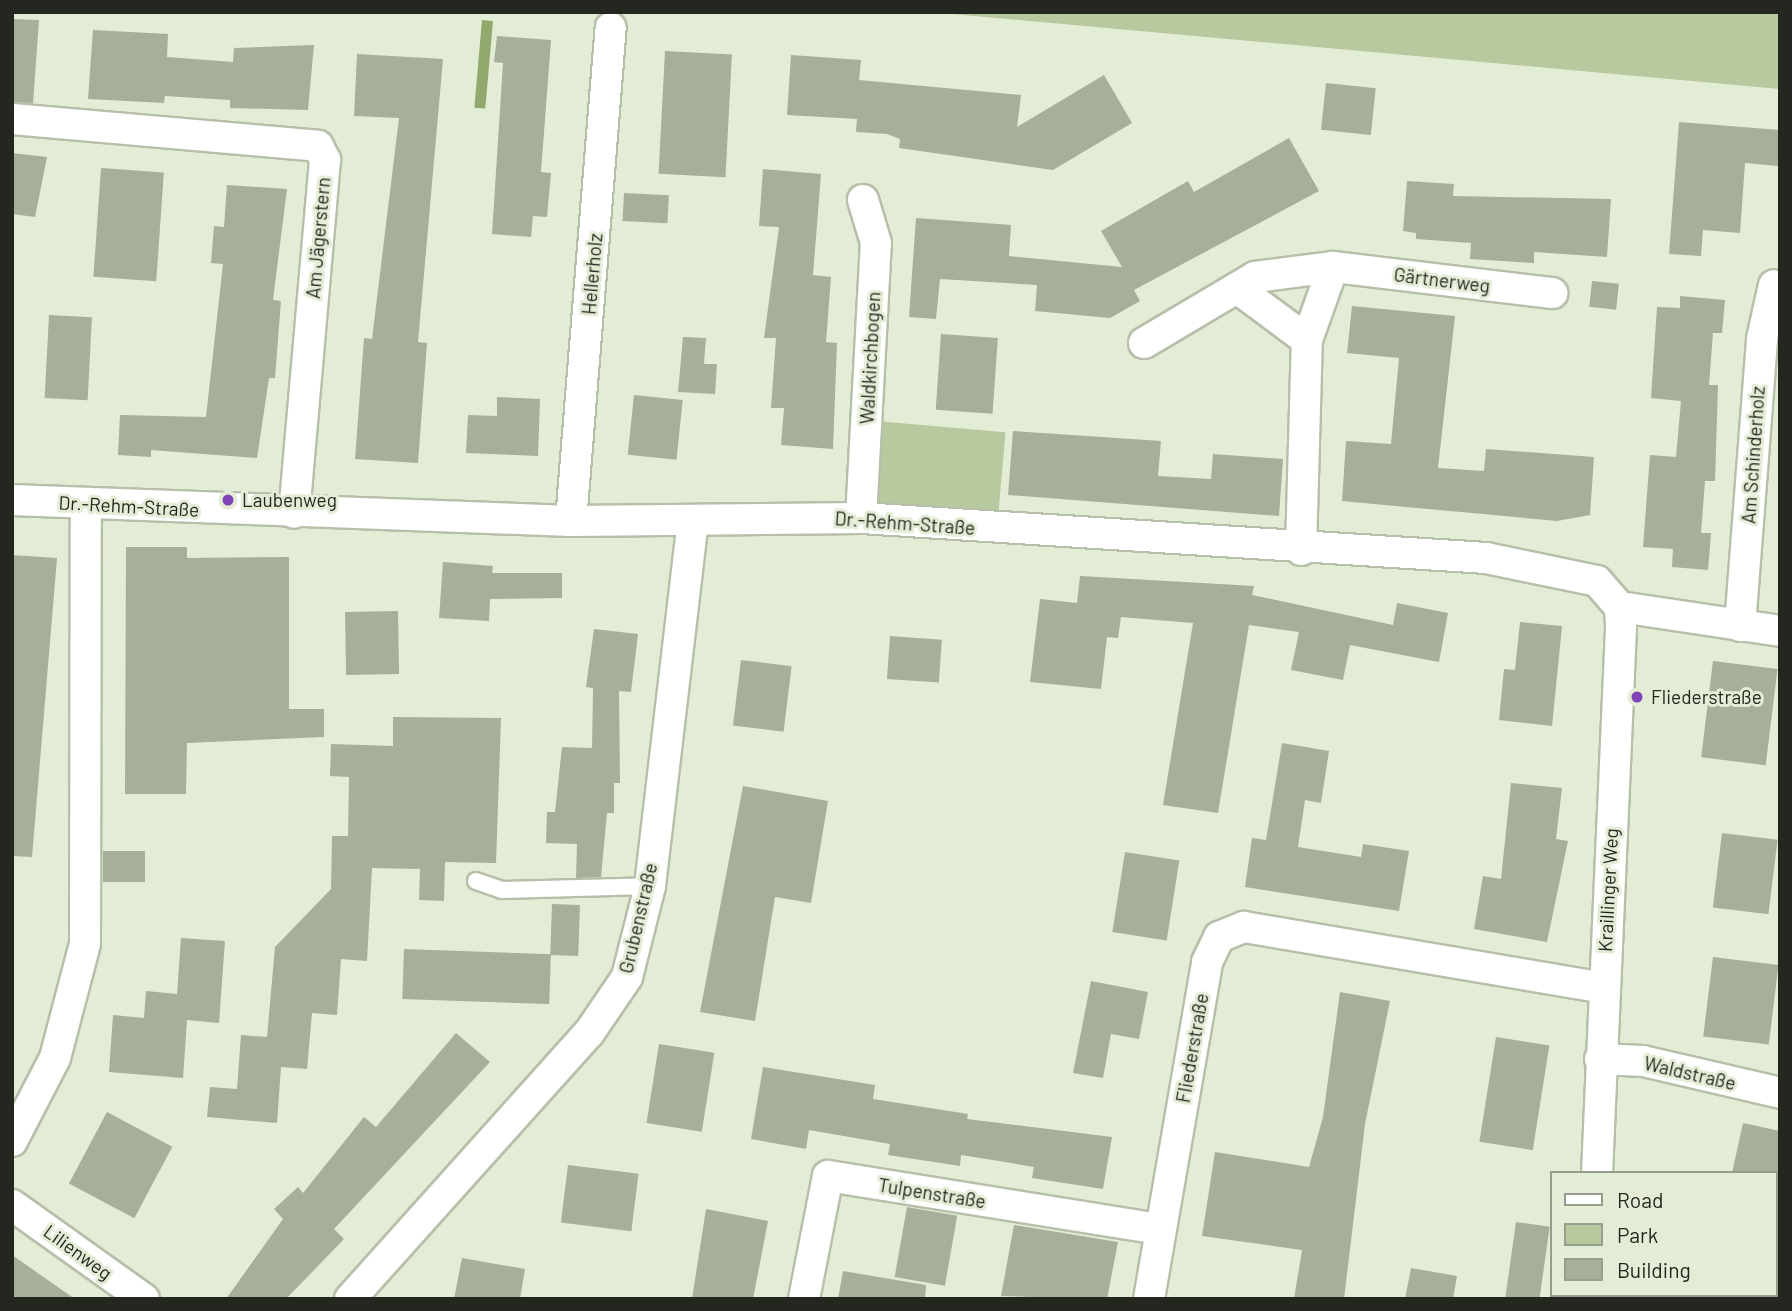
<!DOCTYPE html>
<meta charset="utf-8">
<style>
body{margin:0}
#map{position:relative;width:1792px;height:1311px;overflow:hidden;background:#e3ecd5;font-family:Barlow,sans-serif}
div>[style]{position:absolute}
[style*='--x']{left:calc(var(--x)*1px);top:calc(var(--y)*1px);width:calc(var(--w)*1px);rotate:calc(var(--a)*1deg)}
.green>*{inset:0;background:#b8c99f;transform-origin:0 0}
.water>*{inset:0;background:#92a86e;transform-origin:0 0}
.building>*{inset:0;background:#a6af99;transform-origin:0 0}
.roads{filter:drop-shadow(2px 0 #b6bfa9) drop-shadow(-2px 0 #b6bfa9) drop-shadow(0 2px #b6bfa9) drop-shadow(0 -2px #b6bfa9)}
.service>*{height:16px;margin:-8px;padding:0 8px;transform-origin:8px;border-radius:8px;background:#fff}
.minor>*{height:30px;margin:-15px;padding:0 15px;transform-origin:15px;border-radius:15px;background:#fff}
.dots>*{width:19px;height:19px;translate:-50% -50%;box-sizing:border-box;border:4px solid #e3ecd5;border-radius:50%}
span{translate:-50% -50%;white-space:nowrap;text-align:center;line-height:1.15;-webkit-text-stroke:6px #e3ecd5;paint-order:stroke}
.street-label{font-size:19px;color:#24271f}
.poi-label{font-size:19px;color:#24271f}
.left{translate:0 -50%;text-align:left}
.frame{position:absolute;inset:0;border:14px solid #24271f;pointer-events:none}
.legend{position:absolute;left:1550px;top:1171px;width:228px;height:126px;box-sizing:border-box;background:#e3ecd5;border:2px solid #979d8c;margin:0;padding:9px 12px;list-style:none;font-size:21px;color:#24271f}
.legend li{display:flex;align-items:center;gap:14px;height:35px}
.legend b{width:35px;border:2px solid #979d8c}
</style>
<div id="map">
<div class="green">
<i style="clip-path:polygon(930px 12px,1780px 12px,1780px 89px,1592px 72px)"></i>
<i style="left:876px;top:421px;width:130px;height:90px;rotate:5deg"></i>
</div>
<div class="water">
<i style="left:482px;top:20px;width:11px;height:88px;rotate:5deg"></i>
</div>
<div class="building">
<i style="clip-path:polygon(12px 19px,39px 20px,33px 103px,12px 102px)"></i>
<i style="clip-path:polygon(93px 30px,168px 34px,167px 57px,233px 62px,234px 48px,314px 45px,308px 110px,230px 108px,230px 100px,165px 96px,164px 103px,88px 99px)"></i>
<i style="clip-path:polygon(497px 36px,551px 40px,541px 172px,551px 173px,547px 217px,533px 216px,531px 237px,492px 234px,503px 63px,494px 62px)"></i>
<i style="left:665px;top:51px;width:67px;height:123px;rotate:3deg"></i>
<i style="clip-path:polygon(357px 54px,443px 59px,418px 342px,427px 343px,418px 463px,355px 459px,364px 338px,372px 339px,399px 118px,354px 116px)"></i>
<i style="clip-path:polygon(791px 55px,861px 60px,859px 80px,1021px 95px,1017px 127px,1104px 75px,1132px 123px,1053px 170px,899px 148px,900px 139px,887px 134px,856px 132px,857px 119px,787px 115px)"></i>
<i style="left:1326px;top:83px;width:50px;height:47px;rotate:6deg"></i>
<i style="clip-path:polygon(1679px 122px,1780px 130px,1778px 166px,1745px 163px,1740px 233px,1703px 230px,1701px 256px,1669px 254px)"></i>
<i style="clip-path:polygon(1289px 138px,1319px 191px,1134px 290px,1140px 301px,1110px 318px,1035px 311px,1037px 285px,940px 279px,936px 319px,909px 317px,916px 218px,1011px 225px,1009px 256px,1122px 267px,1101px 231px,1188px 181px,1194px 192px)"></i>
<i style="clip-path:polygon(12px 153px,47px 157px,35px 217px,12px 214px)"></i>
<i style="left:101px;top:168px;width:63px;height:109px;rotate:4deg"></i>
<i style="clip-path:polygon(763px 169px,821px 174px,813px 275px,831px 277px,826px 342px,837px 343px,833px 449px,781px 445px,784px 408px,771px 408px,776px 338px,764px 338px,779px 227px,759px 226px)"></i>
<i style="clip-path:polygon(1407px 181px,1454px 184px,1453px 196px,1611px 199px,1607px 257px,1534px 252px,1534px 263px,1470px 259px,1471px 243px,1416px 239px,1416px 233px,1403px 231px)"></i>
<i style="clip-path:polygon(227px 185px,287px 189px,273px 300px,281px 301px,275px 378px,269px 378px,257px 458px,151px 450px,151px 457px,118px 455px,120px 415px,206px 417px,223px 264px,211px 263px,214px 226px,224px 227px)"></i>
<i style="left:624px;top:193px;width:45px;height:28px;rotate:3deg"></i>
<i style="left:1592px;top:281px;width:27px;height:26px;rotate:6deg"></i>
<i style="clip-path:polygon(1680px 296px,1725px 300px,1722px 333px,1713px 333px,1709px 385px,1718px 385px,1715px 481px,1705px 481px,1701px 533px,1711px 533px,1708px 570px,1672px 567px,1673px 549px,1643px 547px,1650px 455px,1676px 457px,1681px 401px,1651px 398px,1657px 307px,1680px 308px)"></i>
<i style="clip-path:polygon(1352px 306px,1455px 316px,1438px 468px,1484px 471px,1486px 449px,1594px 457px,1590px 515px,1557px 521px,1342px 501px,1346px 441px,1391px 444px,1399px 358px,1347px 353px)"></i>
<i style="left:49px;top:315px;width:43px;height:83px;rotate:3deg"></i>
<i style="left:941px;top:334px;width:57px;height:76px;rotate:4deg"></i>
<i style="clip-path:polygon(683px 337px,706px 338px,704px 364px,717px 364px,715px 394px,678px 392px)"></i>
<i style="left:634px;top:395px;width:49px;height:60px;rotate:6deg"></i>
<i style="clip-path:polygon(497px 397px,540px 399px,538px 456px,466px 453px,468px 415px,497px 416px)"></i>
<i style="clip-path:polygon(1013px 431px,1161px 441px,1158px 476px,1211px 479px,1213px 454px,1283px 459px,1279px 516px,1008px 495px)"></i>
<i style="clip-path:polygon(126px 547px,187px 547px,187px 558px,289px 557px,289px 709px,324px 709px,324px 737px,187px 743px,186px 794px,125px 794px)"></i>
<i style="clip-path:polygon(12px 555px,57px 558px,32px 857px,12px 856px)"></i>
<i style="clip-path:polygon(443px 562px,493px 566px,492px 573px,562px 573px,562px 598px,490px 599px,489px 621px,439px 618px)"></i>
<i style="clip-path:polygon(1080px 576px,1254px 586px,1252px 595px,1393px 625px,1397px 603px,1448px 613px,1439px 662px,1350px 645px,1343px 680px,1291px 670px,1299px 632px,1249px 625px,1218px 813px,1163px 805px,1193px 623px,1121px 617px,1118px 638px,1107px 637px,1101px 689px,1030px 682px,1040px 599px,1077px 603px)"></i>
<i style="left:398px;top:611px;width:63px;height:53px;rotate:89deg"></i>
<i style="clip-path:polygon(1520px 622px,1562px 626px,1552px 726px,1499px 720px,1504px 669px,1515px 670px)"></i>
<i style="clip-path:polygon(594px 629px,638px 634px,631px 692px,619px 691px,620px 783px,614px 783px,614px 813px,607px 813px,601px 877px,576px 878px,577px 844px,546px 843px,547px 812px,555px 812px,562px 747px,592px 748px,593px 688px,586px 687px)"></i>
<i style="left:890px;top:636px;width:52px;height:43px;rotate:4deg"></i>
<i style="left:741px;top:660px;width:51px;height:66px;rotate:7deg"></i>
<i style="left:1713px;top:661px;width:65px;height:97px;rotate:7deg"></i>
<i style="clip-path:polygon(393px 717px,501px 718px,496px 863px,445px 862px,444px 901px,419px 900px,420px 869px,372px 868px,367px 961px,341px 959px,337px 1015px,312px 1013px,307px 1069px,281px 1067px,277px 1123px,207px 1117px,210px 1087px,237px 1089px,241px 1035px,267px 1037px,275px 947px,331px 889px,332px 836px,348px 836px,349px 777px,330px 776px,331px 744px,393px 746px)"></i>
<i style="clip-path:polygon(1282px 743px,1329px 751px,1321px 803px,1305px 800px,1298px 847px,1361px 857px,1363px 844px,1409px 851px,1399px 911px,1245px 887px,1252px 838px,1266px 840px)"></i>
<i style="clip-path:polygon(1511px 783px,1562px 788px,1556px 839px,1568px 841px,1547px 942px,1474px 929px,1483px 876px,1501px 879px)"></i>
<i style="clip-path:polygon(743px 786px,828px 801px,811px 903px,775px 897px,755px 1021px,700px 1012px)"></i>
<i style="left:1722px;top:833px;width:56px;height:75px;rotate:7deg"></i>
<i style="left:145px;top:851px;width:31px;height:42px;rotate:90deg"></i>
<i style="left:1125px;top:852px;width:55px;height:81px;rotate:9deg"></i>
<i style="left:552px;top:904px;width:28px;height:51px;rotate:2deg"></i>
<i style="clip-path:polygon(181px 938px,225px 941px,219px 1023px,187px 1020px,183px 1078px,109px 1072px,113px 1015px,144px 1018px,146px 991px,177px 994px)"></i>
<i style="left:404px;top:949px;width:147px;height:50px;rotate:2deg"></i>
<i style="left:1713px;top:957px;width:66px;height:80px;rotate:7deg"></i>
<i style="clip-path:polygon(1091px 981px,1148px 992px,1139px 1039px,1111px 1034px,1103px 1078px,1073px 1073px)"></i>
<i style="clip-path:polygon(1340px 992px,1390px 1001px,1365px 1124px,1344px 1299px,1294px 1299px,1302px 1250px,1202px 1236px,1215px 1152px,1309px 1167px,1323px 1117px)"></i>
<i style="clip-path:polygon(456px 1033px,490px 1062px,334px 1229px,344px 1239px,286px 1299px,226px 1299px,283px 1219px,274px 1209px,298px 1187px,303px 1193px,364px 1117px,376px 1127px)"></i>
<i style="left:1496px;top:1037px;width:54px;height:106px;rotate:9deg"></i>
<i style="left:659px;top:1044px;width:56px;height:80px;rotate:9deg"></i>
<i style="clip-path:polygon(763px 1067px,875px 1085px,873px 1099px,968px 1114px,967px 1119px,1112px 1137px,1103px 1189px,1032px 1178px,1034px 1167px,999px 1161px,961px 1155px,960px 1166px,888px 1155px,890px 1144px,809px 1130px,806px 1149px,751px 1139px)"></i>
<i style="left:107px;top:1112px;width:74px;height:81px;rotate:28deg"></i>
<i style="clip-path:polygon(1743px 1123px,1780px 1131px,1780px 1173px,1732px 1173px)"></i>
<i style="left:568px;top:1165px;width:71px;height:58px;rotate:7deg"></i>
<i style="left:907px;top:1207px;width:51px;height:71px;rotate:10deg"></i>
<i style="clip-path:polygon(706px 1209px,768px 1221px,753px 1299px,692px 1299px)"></i>
<i style="left:1516px;top:1222px;width:34px;height:78px;rotate:8deg"></i>
<i style="clip-path:polygon(1014px 1225px,1118px 1242px,1107px 1299px,1001px 1296px)"></i>
<i style="clip-path:polygon(12px 1255px,75px 1299px,12px 1299px)"></i>
<i style="clip-path:polygon(462px 1258px,525px 1269px,520px 1299px,454px 1299px)"></i>
<i style="clip-path:polygon(1411px 1268px,1457px 1276px,1453px 1299px,1405px 1299px)"></i>
<i style="clip-path:polygon(843px 1271px,926px 1285px,925px 1299px,838px 1299px)"></i>
</div>
<div class="roads">
<div class="service">
<i style="--x:476;--y:881;--w:28;--a:19"></i>
<i style="--x:502;--y:890;--w:148;--a:-1.5"></i>
</div>
<div class="minor">
<i style="--x:12;--y:119;--w:307;--a:5"></i>
<i style="--x:318;--y:146;--w:16;--a:63"></i>
<i style="--x:325;--y:160;--w:354;--a:95"></i>
<i style="--x:1237;--y:288;--w:87;--a:36.6"></i>
<i style="--x:1144;--y:343;--w:129;--a:-30.7"></i>
<i style="--x:1255;--y:277;--w:79;--a:-7.3"></i>
<i style="--x:12;--y:500;--w:559;--a:2.15"></i>
<i style="--x:571;--y:521;--w:290;--a:-0.6"></i>
<i style="--x:861;--y:518;--w:626;--a:3.66"></i>
<i style="--x:1486;--y:558;--w:113;--a:11.7"></i>
<i style="--x:1597;--y:581;--w:35;--a:49"></i>
<i style="--x:1620;--y:607;--w:21;--a:87"></i>
<i style="--x:1621;--y:628;--w:546;--a:92.52"></i>
<i style="--x:861;--y:518;--w:275;--a:-86.9"></i>
<i style="--x:876;--y:243;--w:45;--a:-106.8"></i>
<i style="--x:571;--y:521;--w:495;--a:-85.4"></i>
<i style="--x:1301;--y:550;--w:210;--a:-88.4"></i>
<i style="--x:1307;--y:340;--w:77;--a:-70.4"></i>
<i style="--x:1333;--y:267;--w:221;--a:6.8"></i>
<i style="--x:1620;--y:607;--w:162;--a:8.5"></i>
<i style="--x:1740;--y:626;--w:288;--a:-85.6"></i>
<i style="--x:1762;--y:339;--w:55;--a:-77.5"></i>
<i style="--x:1600;--y:1059;--w:43;--a:2.7"></i>
<i style="--x:1643;--y:1061;--w:141;--a:13.1"></i>
<i style="--x:12;--y:1141;--w:93;--a:-62.6"></i>
<i style="--x:55;--y:1058;--w:118;--a:-75.3"></i>
<i style="--x:85;--y:944;--w:440;--a:-89.9"></i>
<i style="--x:12;--y:1205;--w:162;--a:35.5"></i>
<i style="--x:350;--y:1299;--w:358;--a:-48.1"></i>
<i style="--x:589;--y:1033;--w:68;--a:-55.8"></i>
<i style="--x:627;--y:977;--w:94;--a:-75.8"></i>
<i style="--x:650;--y:886;--w:367;--a:-83.3"></i>
<i style="--x:804;--y:1299;--w:125;--a:-79"></i>
<i style="--x:828;--y:1176;--w:336;--a:9.1"></i>
<i style="--x:1149;--y:1299;--w:342;--a:-80.2"></i>
<i style="--x:1207;--y:962;--w:28;--a:-64"></i>
<i style="--x:1219;--y:937;--w:27;--a:-22"></i>
<i style="--x:1244;--y:927;--w:364;--a:9.6"></i>
<i style="--x:1595;--y:1299;--w:4;--a:-90"></i>
</div>
</div>
<div class="dots">
<i style="left:228px;top:500px;background:#8243b9"></i>
<i style="left:1637px;top:697px;background:#8243b9"></i>
</div>
<div class="street-label">
<span style="left:318px;top:238px;rotate:-85deg">Am Jägerstern</span>
<span style="left:592px;top:274px;rotate:-85deg">Hellerholz</span>
<span style="left:1442px;top:280px;rotate:7deg">Gärtnerweg</span>
<span style="left:870px;top:358px;rotate:-87deg">Waldkirchbogen</span>
<span style="left:1753px;top:455px;rotate:-86deg">Am Schinderholz</span>
<span style="left:129px;top:506px;rotate:3deg">Dr.-Rehm-Straße</span>
<span style="left:905px;top:523px;rotate:4deg">Dr.-Rehm-Straße</span>
<span style="left:1608px;top:890px;rotate:-87deg">Kraillinger Weg</span>
<span style="left:638px;top:918px;rotate:-77deg">Grubenstraße</span>
<span style="left:1192px;top:1048px;rotate:-80deg">Fliederstraße</span>
<span style="left:1690px;top:1073px;rotate:13deg">Waldstraße</span>
<span style="left:932px;top:1193px;rotate:9deg">Tulpenstraße</span>
<span style="left:78px;top:1252px;rotate:36deg">Lilienweg</span>
</div>
<div class="poi-label">
<span class="left" style="left:242px;top:500px">Laubenweg</span>
<span class="left" style="left:1651px;top:697px">Fliederstraße</span>
</div>
<div class="frame"></div>
<ul class="legend">
<li><b style="height:9px;background:#fff"></b>Road</li>
<li><b style="height:19px;background:#b8c99f"></b>Park</li>
<li><b style="height:19px;background:#a6af99"></b>Building</li>
</ul>
</div>
